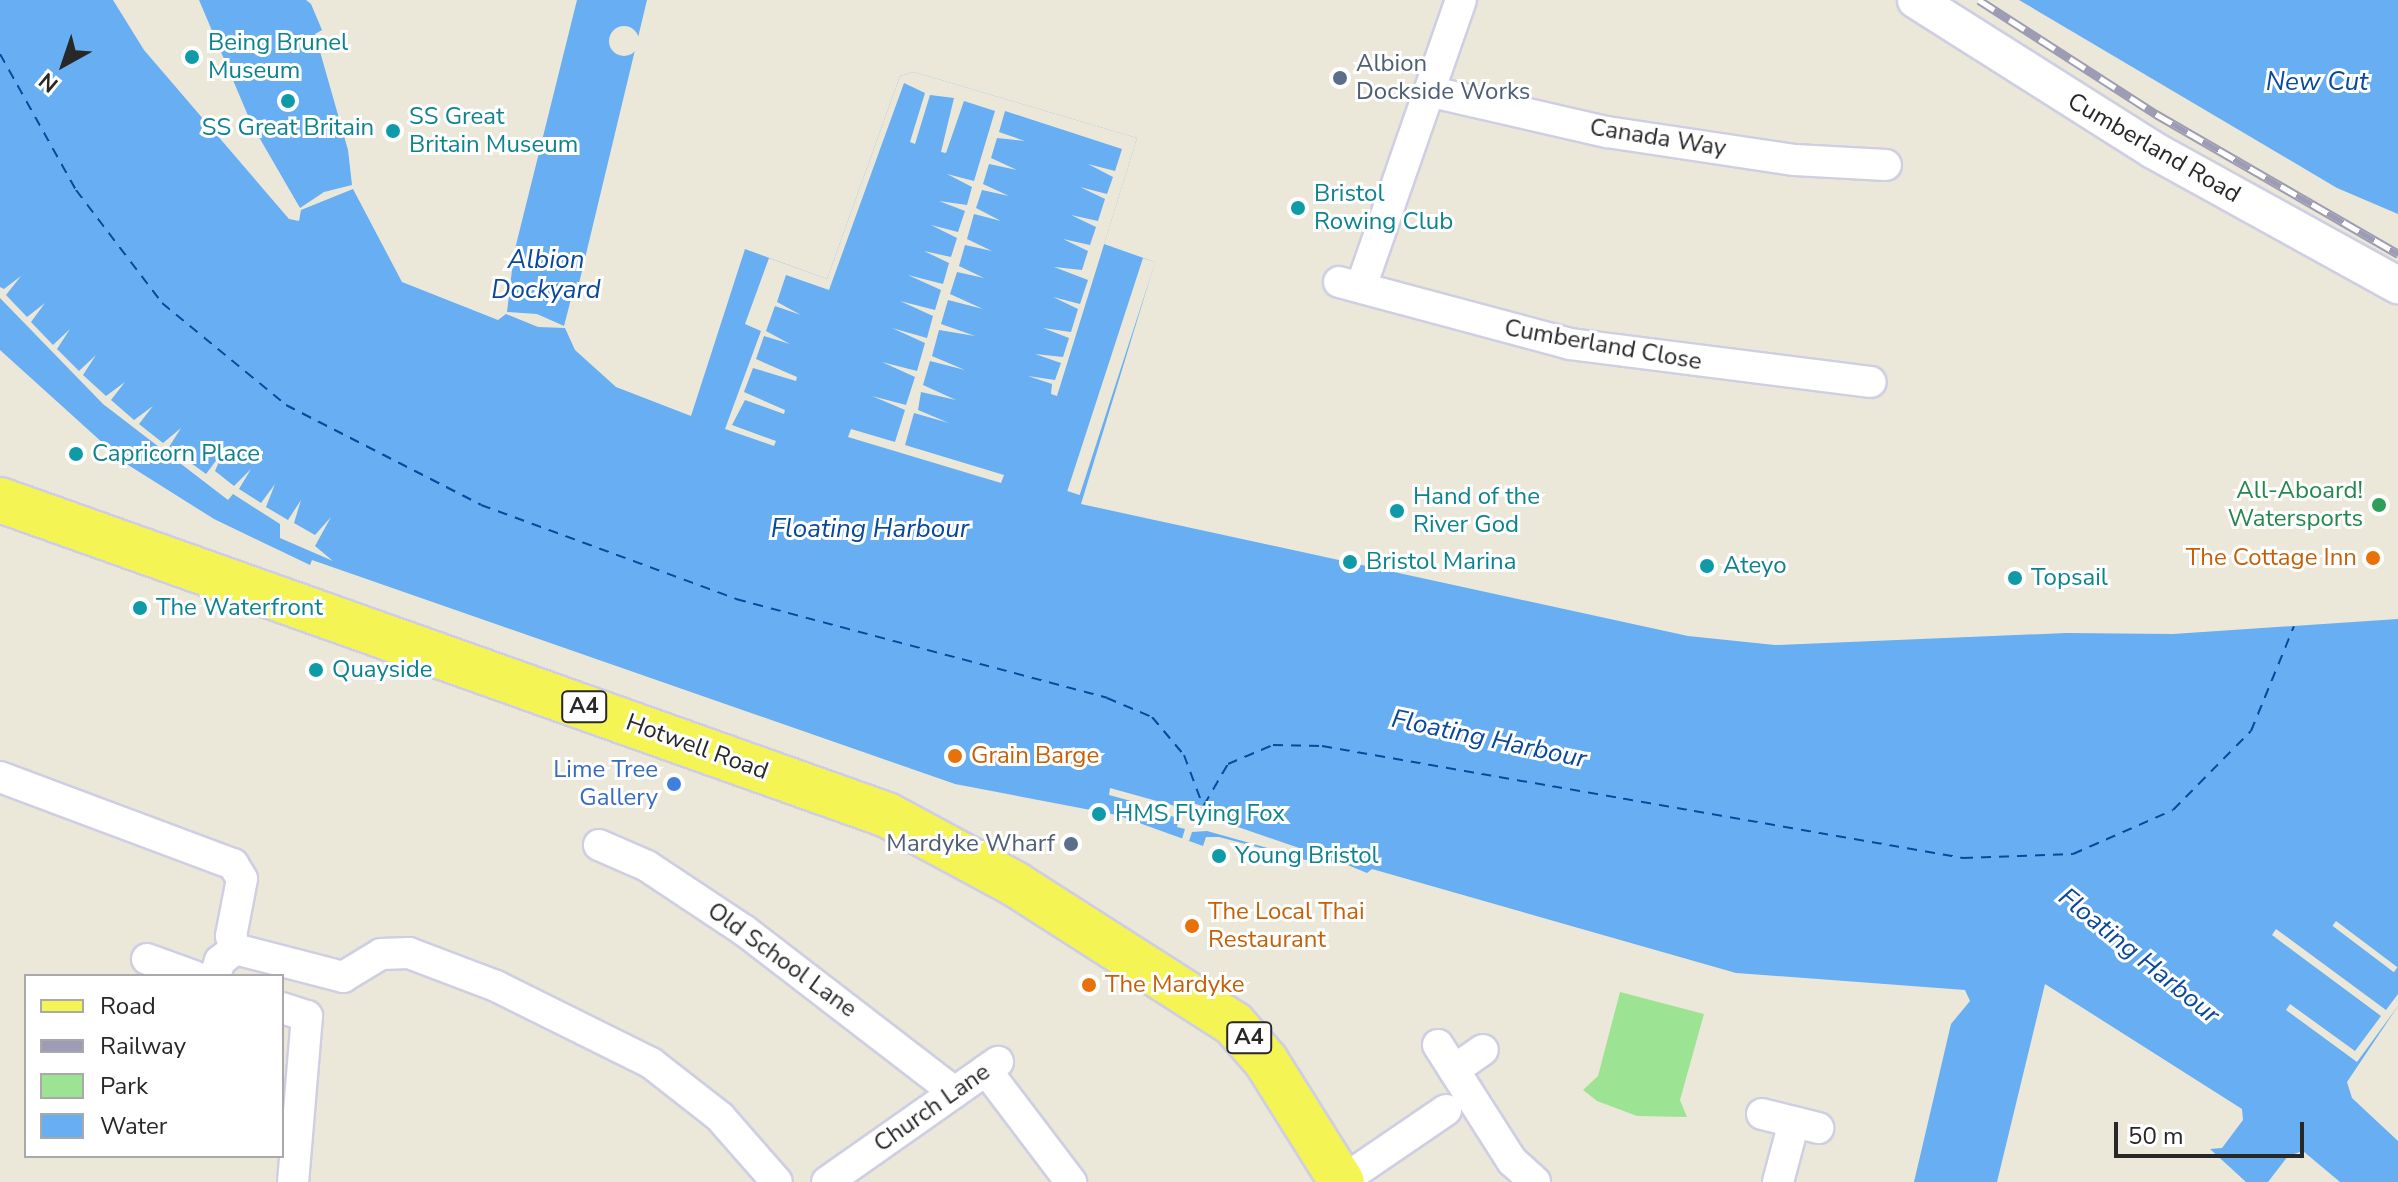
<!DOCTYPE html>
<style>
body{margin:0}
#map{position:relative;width:2398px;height:1182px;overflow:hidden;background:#ebe8d9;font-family:"Nunito Sans",sans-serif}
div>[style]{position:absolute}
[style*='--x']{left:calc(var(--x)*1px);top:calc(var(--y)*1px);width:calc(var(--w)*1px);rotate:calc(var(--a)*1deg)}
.green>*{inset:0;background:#9ce493}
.water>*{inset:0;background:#67aef2}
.pier>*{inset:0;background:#ebe8d9;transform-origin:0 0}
.round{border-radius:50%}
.ferry>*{height:2px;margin-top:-1px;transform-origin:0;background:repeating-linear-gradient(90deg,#09489c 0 10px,transparent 0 18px)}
.roads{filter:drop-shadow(2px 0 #cfcee2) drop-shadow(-2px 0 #cfcee2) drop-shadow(0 2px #cfcee2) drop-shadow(0 -2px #cfcee2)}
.minor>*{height:30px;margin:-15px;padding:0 15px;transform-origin:15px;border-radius:15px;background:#fff}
.tertiary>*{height:36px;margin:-18px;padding:0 18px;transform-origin:18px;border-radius:18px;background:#fff}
.primary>*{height:44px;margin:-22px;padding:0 22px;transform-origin:22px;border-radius:22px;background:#f5f455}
.rail>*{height:9px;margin-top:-4.5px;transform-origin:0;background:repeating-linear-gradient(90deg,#fff 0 18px,#9e9cb4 0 36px);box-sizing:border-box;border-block:2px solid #9e9cb4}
.dots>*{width:22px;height:22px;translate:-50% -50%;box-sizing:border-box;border:4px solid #fff;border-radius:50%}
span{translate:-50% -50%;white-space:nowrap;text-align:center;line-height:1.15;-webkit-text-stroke:6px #fff;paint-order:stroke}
.shield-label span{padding:2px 6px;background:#fff;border:2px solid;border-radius:6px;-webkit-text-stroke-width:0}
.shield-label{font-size:22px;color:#282828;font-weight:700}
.culture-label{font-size:24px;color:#0d838f}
.left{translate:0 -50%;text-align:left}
.service-label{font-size:24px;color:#4e5e75}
.right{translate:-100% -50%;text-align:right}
.street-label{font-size:24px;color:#282828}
.leisure-label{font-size:24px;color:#27864d}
.food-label{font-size:24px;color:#c56008}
.shop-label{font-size:24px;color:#366cbe}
.water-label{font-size:26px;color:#09489c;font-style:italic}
.legend{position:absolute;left:24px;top:974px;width:260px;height:184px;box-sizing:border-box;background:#fff;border:2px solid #a9a9a9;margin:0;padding:10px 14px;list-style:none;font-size:24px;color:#282828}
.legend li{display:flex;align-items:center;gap:16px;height:40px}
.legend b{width:40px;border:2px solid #a9a9a9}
.north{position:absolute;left:24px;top:24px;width:80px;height:80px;-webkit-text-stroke:6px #fff;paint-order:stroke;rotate:220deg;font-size:22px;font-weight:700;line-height:32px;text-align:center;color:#282828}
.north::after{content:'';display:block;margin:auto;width:28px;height:36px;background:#282828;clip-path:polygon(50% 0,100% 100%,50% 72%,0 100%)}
.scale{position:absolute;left:2114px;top:1122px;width:190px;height:36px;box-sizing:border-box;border:4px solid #282828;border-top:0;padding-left:10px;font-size:24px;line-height:28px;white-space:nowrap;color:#282828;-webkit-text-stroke:6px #fff;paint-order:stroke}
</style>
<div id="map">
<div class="green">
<i style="clip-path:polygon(1620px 992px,1704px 1014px,1680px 1100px,1687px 1117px,1637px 1116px,1597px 1101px,1583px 1090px,1598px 1076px)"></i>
</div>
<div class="water">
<i style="clip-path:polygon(0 0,113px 0,144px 50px,289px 219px,299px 221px,301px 210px,353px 189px,402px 282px,498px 320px,506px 314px,538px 327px,565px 328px,575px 350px,616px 387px,691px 416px,745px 249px,827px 279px,900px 76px,914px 72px,1137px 138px,1104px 244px,1155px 262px,1081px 504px,1688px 636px,1775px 645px,2066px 633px,2173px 634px,2398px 619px,2398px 1006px,2347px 1082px,2352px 1098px,2398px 1141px,2398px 1182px,2340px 1182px,2303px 1151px,2288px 1156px,2268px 1182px,2246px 1182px,2210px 1149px,2222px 1148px,2243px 1120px,2242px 1109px,2045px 984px,1997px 1182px,1914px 1182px,1951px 1024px,1970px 1001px,1965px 990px,1736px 973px,1372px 869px,1367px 873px,1338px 861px,1313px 862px,1219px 837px,1206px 837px,1203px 846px,1117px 815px,955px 784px,312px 560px,310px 565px,214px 519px,125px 463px,0 350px)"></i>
<i style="clip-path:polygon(199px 0,306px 0,311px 4px,322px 30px,315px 34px,348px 150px,352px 185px,324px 192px,300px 208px,252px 125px)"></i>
<i style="clip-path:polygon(577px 0,647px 0,575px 300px,571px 299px,564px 326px,537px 314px,507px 312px,514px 253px)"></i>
<i style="clip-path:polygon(2019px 0,2398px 0,2398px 214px,2337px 188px)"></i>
</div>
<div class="pier">
<i class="round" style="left:609px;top:26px;width:30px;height:30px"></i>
<i style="clip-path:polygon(914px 72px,1137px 138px,1057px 396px,1051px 394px,1052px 384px,1028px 376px,1055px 380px,1061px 363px,1035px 354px,1063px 357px,1069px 338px,1043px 328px,1071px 332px,1078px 309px,1053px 297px,1080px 304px,1088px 280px,1054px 267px,1082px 270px,1088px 251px,1063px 239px,1090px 245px,1096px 227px,1071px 215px,1098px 221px,1105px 199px,1080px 187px,1107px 194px,1113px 177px,1088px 164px,1115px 171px,1122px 149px,1005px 111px,999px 132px,1025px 141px,997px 138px,991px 158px,1017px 170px,989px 164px,983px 184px,1009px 196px,982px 190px,976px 208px,1001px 221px,974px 214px,967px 239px,992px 251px,965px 245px,959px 266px,984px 278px,957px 272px,950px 294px,983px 309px,948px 300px,941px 324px,975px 336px,939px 330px,932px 356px,965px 370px,930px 361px,923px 385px,956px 400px,921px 392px,918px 410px,949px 423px,914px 413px,905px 445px,1004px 475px,1001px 483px,848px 437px,851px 429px,895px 442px,905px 410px,872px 396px,906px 405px,915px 377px,882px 362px,917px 371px,925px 343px,892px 328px,927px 338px,933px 316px,900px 301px,935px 310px,941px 290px,908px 275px,943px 284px,949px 263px,924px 251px,951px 257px,957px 238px,931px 225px,958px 232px,965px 211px,939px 201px,967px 205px,972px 187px,947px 174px,974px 181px,995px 111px,964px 101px,946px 153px,941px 152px,954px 98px,930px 95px,915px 144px,910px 142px,925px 93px,904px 83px,829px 290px,786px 275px,777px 302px,801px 315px,775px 306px,766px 331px,790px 344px,764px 336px,756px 359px,797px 377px,796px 381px,753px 368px,744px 392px,785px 410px,784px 414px,745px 400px,732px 425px,776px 441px,774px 446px,725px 429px,761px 331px,745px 324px,769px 258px,827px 279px,900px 76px)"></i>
<i style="left:1143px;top:258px;width:13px;height:245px;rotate:18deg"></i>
<i style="clip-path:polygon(21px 276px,6px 295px,27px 317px,45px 303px,31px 322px,53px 345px,70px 329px,57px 349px,79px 371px,96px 355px,83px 375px,106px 396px,125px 382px,111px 400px,134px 420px,153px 406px,139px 424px,163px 443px,181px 428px,169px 447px,206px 474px,224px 450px,215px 471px,234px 486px,251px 469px,239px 489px,261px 503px,275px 484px,266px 507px,288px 520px,301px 500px,294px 523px,315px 535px,331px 517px,315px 546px,333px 561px,280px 538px,280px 524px,233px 494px,228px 500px,103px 404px,0 298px,0 287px,4px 289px)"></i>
<i style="clip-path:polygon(1110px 788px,1182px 808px,1185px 801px,1213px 809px,1212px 818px,1302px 849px,1300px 857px,1207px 831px,1192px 832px,1189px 841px,1182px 839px,1185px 829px,1177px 827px,1179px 818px,1130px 806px,1131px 801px,1109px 795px)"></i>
<i style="left:2336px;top:921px;width:77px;height:6px;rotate:37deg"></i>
<i style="clip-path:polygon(2276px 929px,2386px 1010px,2398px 994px,2398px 1006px,2357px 1062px,2286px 1010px,2290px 1004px,2355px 1051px,2381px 1016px,2272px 935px)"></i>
</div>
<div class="ferry">
<i style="--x:0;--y:54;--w:156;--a:60.8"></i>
<i style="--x:76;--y:190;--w:142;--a:52.7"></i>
<i style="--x:162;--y:303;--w:161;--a:39.4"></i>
<i style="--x:286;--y:405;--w:219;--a:27.1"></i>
<i style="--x:481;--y:505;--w:272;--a:20.2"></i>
<i style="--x:736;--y:599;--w:384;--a:14.9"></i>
<i style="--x:1107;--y:698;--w:49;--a:22.9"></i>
<i style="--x:1152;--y:717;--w:50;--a:49.9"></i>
<i style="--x:1184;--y:755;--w:54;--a:69.6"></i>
<i style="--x:1204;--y:805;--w:48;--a:-59.7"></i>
<i style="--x:1228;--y:764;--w:49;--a:-22.9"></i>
<i style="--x:1273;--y:745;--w:49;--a:1.2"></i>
<i style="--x:1322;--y:746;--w:651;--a:9.91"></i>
<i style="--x:1963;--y:858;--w:110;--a:-2.1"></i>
<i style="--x:2073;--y:854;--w:109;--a:-23.7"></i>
<i style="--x:2173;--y:810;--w:111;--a:-45.4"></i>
<i style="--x:2251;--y:731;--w:113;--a:-67.7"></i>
</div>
<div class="roads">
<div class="minor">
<i style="--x:1432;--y:92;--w:180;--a:12.9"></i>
<i style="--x:1607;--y:132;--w:190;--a:8.5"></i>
<i style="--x:1795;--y:160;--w:91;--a:3.1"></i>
<i style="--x:1339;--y:282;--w:239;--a:15"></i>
<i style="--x:1570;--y:344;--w:303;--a:7.2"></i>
<i style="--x:1361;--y:287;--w:304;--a:-70.8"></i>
<i style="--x:0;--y:777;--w:249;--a:20.5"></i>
<i style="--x:233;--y:864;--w:17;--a:59"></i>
<i style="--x:242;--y:879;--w:58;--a:100.9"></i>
<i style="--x:231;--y:936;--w:14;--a:73"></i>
<i style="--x:599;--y:845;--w:52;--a:23.6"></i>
<i style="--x:647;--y:866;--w:118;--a:33.6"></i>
<i style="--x:745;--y:931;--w:264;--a:37.6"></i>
<i style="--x:147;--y:959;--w:50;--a:19.9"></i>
<i style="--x:215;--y:976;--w:16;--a:-72"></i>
<i style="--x:220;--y:961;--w:19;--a:-39"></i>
<i style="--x:235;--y:949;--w:112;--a:14.5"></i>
<i style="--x:343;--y:977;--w:44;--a:-31.2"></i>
<i style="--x:381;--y:954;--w:28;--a:-2"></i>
<i style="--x:409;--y:953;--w:93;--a:20.8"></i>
<i style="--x:496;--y:986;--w:173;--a:26.4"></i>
<i style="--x:651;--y:1063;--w:88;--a:38"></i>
<i style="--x:720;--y:1117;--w:86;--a:48.8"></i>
<i style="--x:282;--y:1008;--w:26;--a:18"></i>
<i style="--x:307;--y:1016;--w:167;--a:94.8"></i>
<i style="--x:1438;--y:1045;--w:138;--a:57.5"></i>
<i style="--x:1512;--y:1161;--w:31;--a:42"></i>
<i style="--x:986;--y:1070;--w:141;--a:52.8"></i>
<i style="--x:1454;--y:1070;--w:35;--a:-35"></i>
<i style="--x:1762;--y:1114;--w:58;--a:14"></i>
<i style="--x:1342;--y:1181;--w:126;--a:-34.3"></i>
<i style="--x:827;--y:1182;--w:209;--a:-35.1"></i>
<i style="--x:1778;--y:1182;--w:62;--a:-75.1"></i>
</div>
<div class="tertiary">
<i style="--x:1916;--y:0;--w:280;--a:32.3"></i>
<i style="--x:2153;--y:150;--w:280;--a:28.9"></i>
</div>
<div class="primary">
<i style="--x:0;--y:500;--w:941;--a:19.55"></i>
<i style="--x:887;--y:815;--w:145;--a:28.3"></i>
<i style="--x:1015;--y:884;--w:260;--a:32.6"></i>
<i style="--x:1234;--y:1024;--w:49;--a:49.1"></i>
<i style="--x:1266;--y:1061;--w:143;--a:57.9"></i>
</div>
</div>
<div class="rail">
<i style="--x:1979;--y:0;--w:211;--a:32.8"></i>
<i style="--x:2156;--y:114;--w:280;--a:30"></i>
</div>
<div class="dots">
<i style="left:192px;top:57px;background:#0f9aa8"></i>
<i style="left:1340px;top:78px;background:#5c6f8a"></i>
<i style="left:288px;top:101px;background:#0f9aa8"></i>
<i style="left:393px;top:131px;background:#0f9aa8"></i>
<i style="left:1298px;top:208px;background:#0f9aa8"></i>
<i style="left:76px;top:454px;background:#0f9aa8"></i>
<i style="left:2379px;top:505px;background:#2e9e5b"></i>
<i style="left:1397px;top:511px;background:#0f9aa8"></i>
<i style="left:2373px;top:558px;background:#e8710a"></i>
<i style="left:1350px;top:562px;background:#0f9aa8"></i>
<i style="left:1707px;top:566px;background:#0f9aa8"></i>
<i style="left:2015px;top:578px;background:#0f9aa8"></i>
<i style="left:140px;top:608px;background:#0f9aa8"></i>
<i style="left:316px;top:670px;background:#0f9aa8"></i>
<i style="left:955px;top:756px;background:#e8710a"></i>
<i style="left:674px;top:784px;background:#3f7fe0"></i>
<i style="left:1099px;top:814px;background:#0f9aa8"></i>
<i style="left:1071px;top:844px;background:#5c6f8a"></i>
<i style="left:1219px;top:856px;background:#0f9aa8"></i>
<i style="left:1192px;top:926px;background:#e8710a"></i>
<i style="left:1089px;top:985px;background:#e8710a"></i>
</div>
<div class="shield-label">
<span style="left:584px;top:707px">A4</span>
<span style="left:1249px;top:1038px">A4</span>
</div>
<div class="culture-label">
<span class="left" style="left:208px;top:57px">Being Brunel<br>Museum</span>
<span class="left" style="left:409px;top:131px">SS Great<br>Britain Museum</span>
<span style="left:288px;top:128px">SS Great Britain</span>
<span class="left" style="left:1314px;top:208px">Bristol<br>Rowing Club</span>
<span class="left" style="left:92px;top:454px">Capricorn Place</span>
<span class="left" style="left:1413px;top:511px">Hand of the<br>River God</span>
<span class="left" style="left:1366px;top:562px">Bristol Marina</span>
<span class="left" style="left:1723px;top:566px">Ateyo</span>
<span class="left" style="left:2031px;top:578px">Topsail</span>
<span class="left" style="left:156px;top:608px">The Waterfront</span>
<span class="left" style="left:332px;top:670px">Quayside</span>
<span class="left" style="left:1115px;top:814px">HMS Flying Fox</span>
<span class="left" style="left:1235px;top:856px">Young Bristol</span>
</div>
<div class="service-label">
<span class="left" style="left:1356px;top:78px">Albion<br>Dockside Works</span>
<span class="right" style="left:1055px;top:844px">Mardyke Wharf</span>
</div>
<div class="street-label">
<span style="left:1658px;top:138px;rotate:9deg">Canada Way</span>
<span style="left:2154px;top:148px;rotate:30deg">Cumberland Road</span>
<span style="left:1603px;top:345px;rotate:10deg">Cumberland Close</span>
<span style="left:697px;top:747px;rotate:20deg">Hotwell Road</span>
<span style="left:782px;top:960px;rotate:36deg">Old School Lane</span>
<span style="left:932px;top:1108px;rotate:-35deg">Church Lane</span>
</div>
<div class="leisure-label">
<span class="right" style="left:2363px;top:505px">All-Aboard!<br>Watersports</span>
</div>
<div class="food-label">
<span class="right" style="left:2357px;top:558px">The Cottage Inn</span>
<span class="left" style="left:971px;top:756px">Grain Barge</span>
<span class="left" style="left:1208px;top:926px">The Local Thai<br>Restaurant</span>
<span class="left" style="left:1105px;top:985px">The Mardyke</span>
</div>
<div class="shop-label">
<span class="right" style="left:658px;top:784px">Lime Tree<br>Gallery</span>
</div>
<div class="water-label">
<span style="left:2317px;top:82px">New Cut</span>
<span style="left:546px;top:275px">Albion<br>Dockyard</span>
<span style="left:870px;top:529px">Floating Harbour</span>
<span style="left:1489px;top:739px;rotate:12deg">Floating Harbour</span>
<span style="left:2139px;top:956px;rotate:39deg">Floating Harbour</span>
</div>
<ul class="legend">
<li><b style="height:10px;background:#f5f455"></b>Road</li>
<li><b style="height:10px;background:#9e9cb4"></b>Railway</li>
<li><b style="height:22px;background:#9ce493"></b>Park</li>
<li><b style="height:22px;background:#67aef2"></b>Water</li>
</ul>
<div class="north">N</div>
<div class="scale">50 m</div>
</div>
